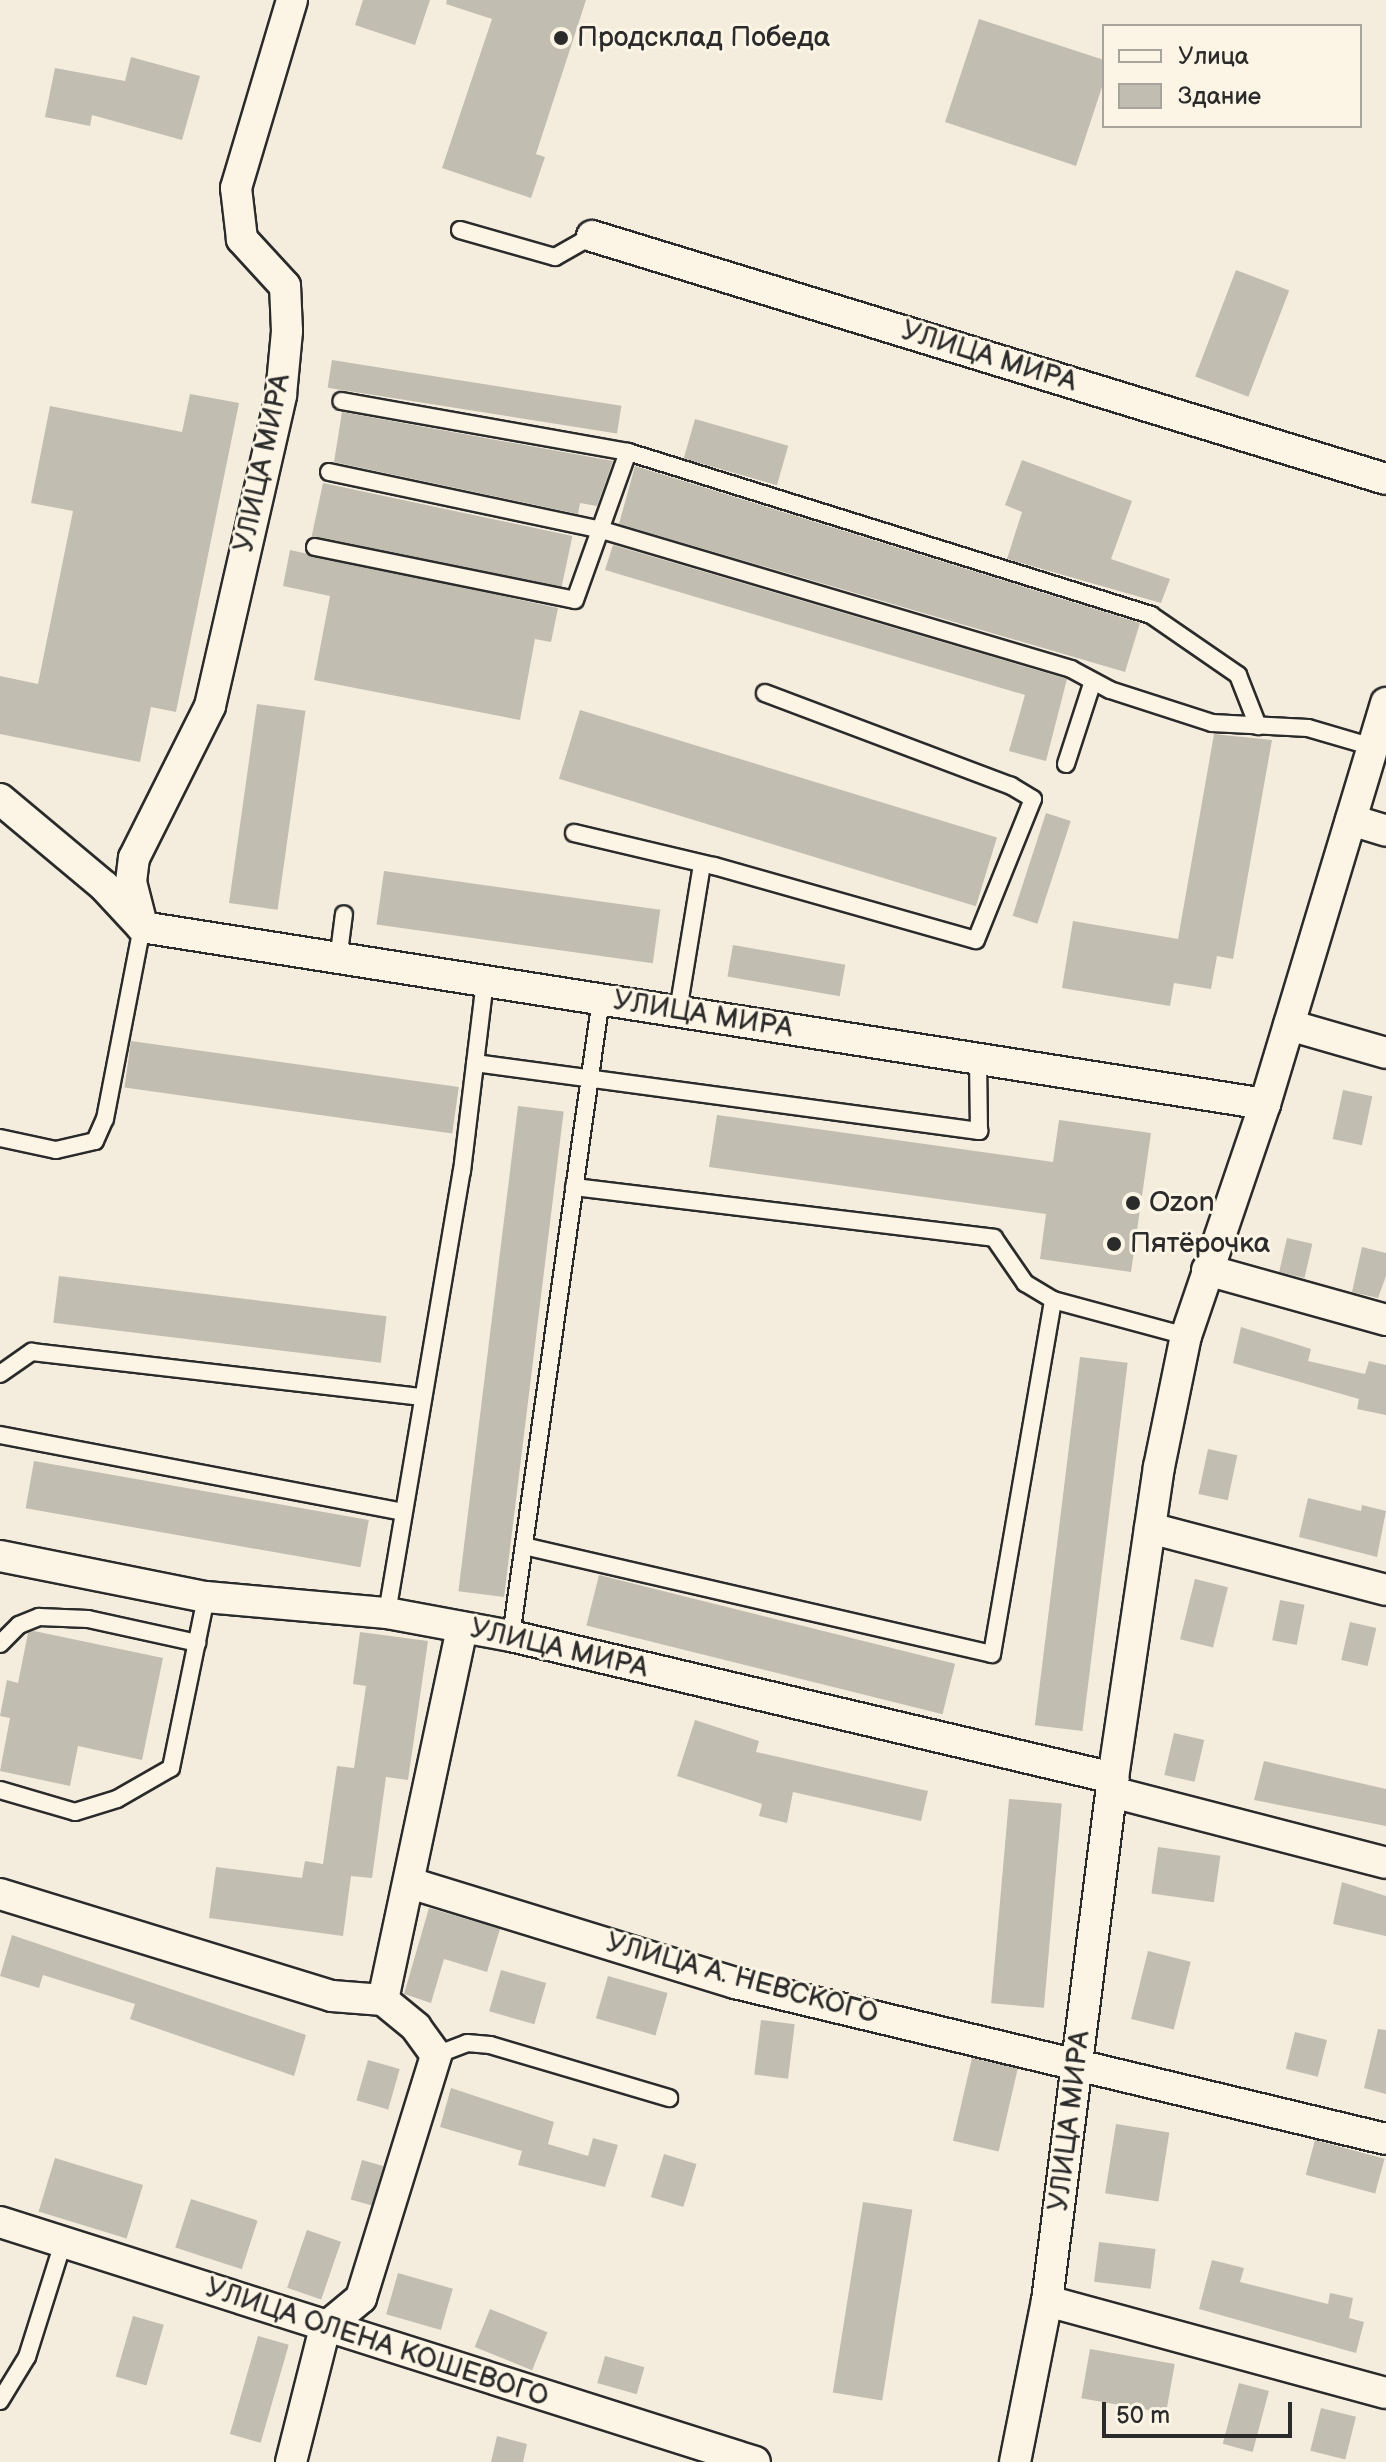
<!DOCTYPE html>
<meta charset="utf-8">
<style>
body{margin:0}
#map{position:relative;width:1386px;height:2462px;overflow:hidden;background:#f4edde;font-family:"Balsamiq Sans",sans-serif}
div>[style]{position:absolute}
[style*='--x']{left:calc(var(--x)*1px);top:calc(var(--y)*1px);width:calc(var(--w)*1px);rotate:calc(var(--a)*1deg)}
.building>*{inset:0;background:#c2bdb1;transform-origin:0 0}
.roads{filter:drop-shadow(2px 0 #2b2b2b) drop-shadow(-2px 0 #2b2b2b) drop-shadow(0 2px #2b2b2b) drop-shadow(0 -2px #2b2b2b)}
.lane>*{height:16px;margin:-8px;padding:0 8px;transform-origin:8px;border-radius:8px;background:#fcf5e5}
.street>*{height:30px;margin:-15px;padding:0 15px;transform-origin:15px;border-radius:15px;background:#fcf5e5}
.dots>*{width:22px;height:22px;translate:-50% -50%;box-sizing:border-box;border:4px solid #fcf5e5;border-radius:50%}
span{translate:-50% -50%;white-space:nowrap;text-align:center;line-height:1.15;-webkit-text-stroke:6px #fcf5e5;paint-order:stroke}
.poi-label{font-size:28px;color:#2b2b2b}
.left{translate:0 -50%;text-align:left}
.street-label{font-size:28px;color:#2b2b2b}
.legend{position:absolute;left:1102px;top:24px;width:260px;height:104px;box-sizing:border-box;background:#fcf5e5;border:2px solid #a8a49b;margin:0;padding:10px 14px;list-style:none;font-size:24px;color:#2b2b2b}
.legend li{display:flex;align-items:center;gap:16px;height:40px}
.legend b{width:40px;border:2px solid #a8a49b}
.scale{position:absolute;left:1102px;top:2402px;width:190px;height:36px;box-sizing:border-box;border:4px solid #2b2b2b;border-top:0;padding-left:10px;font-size:24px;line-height:28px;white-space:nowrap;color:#2b2b2b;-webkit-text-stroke:6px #fcf5e5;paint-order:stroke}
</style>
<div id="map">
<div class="building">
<i style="clip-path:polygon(363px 0,430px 0,415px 45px,355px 25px)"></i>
<i style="clip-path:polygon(447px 0,586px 0,536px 154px,545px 157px,531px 198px,442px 168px,492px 19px,446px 4px)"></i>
<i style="clip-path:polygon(979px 19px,1104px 60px,1104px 81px,1076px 166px,945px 122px)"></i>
<i style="clip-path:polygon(131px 57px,200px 76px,182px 140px,92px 115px,90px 126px,45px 117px,55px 68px,125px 81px)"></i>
<i style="left:1236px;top:270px;width:57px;height:114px;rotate:21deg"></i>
<i style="left:332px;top:360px;width:293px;height:28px;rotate:9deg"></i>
<i style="clip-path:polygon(190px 394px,239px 403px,176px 712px,151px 707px,140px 762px,0 734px,0 676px,38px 684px,73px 511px,31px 503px,50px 406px,182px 432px)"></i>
<i style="clip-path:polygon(342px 412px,613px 461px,597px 506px,580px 503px,578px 514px,334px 462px)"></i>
<i style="left:695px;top:419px;width:97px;height:41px;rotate:16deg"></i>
<i style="clip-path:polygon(1022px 460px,1132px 501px,1111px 559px,1170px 579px,1161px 603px,1007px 559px,1022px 512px,1005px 505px)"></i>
<i style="clip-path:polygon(635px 466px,1140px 623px,1125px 672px,619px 524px)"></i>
<i style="left:323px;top:483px;width:255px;height:55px;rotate:12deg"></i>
<i style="clip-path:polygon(613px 545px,1067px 679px,1046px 761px,1009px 751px,1025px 695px,605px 570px)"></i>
<i style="clip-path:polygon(290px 550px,558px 608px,551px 642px,535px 639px,520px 720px,314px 680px,330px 596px,283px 586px)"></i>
<i style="left:257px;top:704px;width:49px;height:201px;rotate:8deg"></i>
<i style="left:580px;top:710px;width:436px;height:72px;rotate:17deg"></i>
<i style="clip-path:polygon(1214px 734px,1272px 740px,1233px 959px,1217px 956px,1211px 989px,1174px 983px,1170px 1006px,1062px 988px,1073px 921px,1178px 939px)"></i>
<i style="left:1046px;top:813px;width:26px;height:108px;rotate:18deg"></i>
<i style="left:384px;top:871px;width:279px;height:54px;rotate:8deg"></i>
<i style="left:733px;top:945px;width:114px;height:32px;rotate:10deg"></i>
<i style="left:131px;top:1041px;width:331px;height:47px;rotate:8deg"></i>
<i style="left:1343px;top:1090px;width:30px;height:50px;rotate:12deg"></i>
<i style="left:518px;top:1106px;width:46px;height:489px;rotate:7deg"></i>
<i style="clip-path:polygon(717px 1115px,1053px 1162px,1059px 1120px,1151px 1133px,1131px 1272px,1040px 1259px,1046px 1214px,709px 1167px)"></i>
<i style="left:1287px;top:1238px;width:26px;height:35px;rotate:13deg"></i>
<i style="clip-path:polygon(1362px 1247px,1386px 1253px,1386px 1276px,1378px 1298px,1352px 1292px)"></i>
<i style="left:59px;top:1276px;width:330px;height:47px;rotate:7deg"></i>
<i style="clip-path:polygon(1241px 1327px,1311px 1349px,1308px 1361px,1365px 1374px,1369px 1361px,1386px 1365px,1386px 1415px,1357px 1409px,1359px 1399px,1233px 1363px)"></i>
<i style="left:1080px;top:1357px;width:48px;height:371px;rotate:7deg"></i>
<i style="left:1208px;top:1449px;width:30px;height:46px;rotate:12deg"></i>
<i style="left:34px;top:1461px;width:340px;height:48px;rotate:10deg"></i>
<i style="clip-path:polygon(1308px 1498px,1361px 1511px,1362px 1505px,1386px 1511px,1377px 1557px,1299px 1537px)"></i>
<i style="left:599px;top:1575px;width:367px;height:52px;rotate:14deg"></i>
<i style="left:1195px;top:1579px;width:34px;height:62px;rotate:14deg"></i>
<i style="left:1280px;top:1600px;width:25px;height:41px;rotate:11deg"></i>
<i style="left:1350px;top:1622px;width:27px;height:39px;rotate:13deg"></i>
<i style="clip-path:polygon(34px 1631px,163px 1658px,142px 1760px,78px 1746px,70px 1786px,0 1771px,10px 1718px,0 1716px,7px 1680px,18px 1683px,28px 1633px)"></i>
<i style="clip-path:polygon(360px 1632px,428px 1641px,408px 1780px,386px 1777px,372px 1878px,351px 1876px,343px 1936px,209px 1918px,216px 1867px,302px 1878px,305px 1861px,323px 1864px,337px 1766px,354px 1768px,366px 1686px,353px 1684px)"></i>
<i style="clip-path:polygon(695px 1720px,759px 1741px,756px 1752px,928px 1791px,921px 1821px,793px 1792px,787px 1823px,759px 1816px,762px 1804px,677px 1776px)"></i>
<i style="left:1174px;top:1733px;width:31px;height:43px;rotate:13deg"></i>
<i style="clip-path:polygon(1264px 1761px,1386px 1789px,1386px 1826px,1254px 1800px)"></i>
<i style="left:1009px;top:1799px;width:53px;height:205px;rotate:5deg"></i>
<i style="left:1158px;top:1847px;width:63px;height:47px;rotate:8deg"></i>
<i style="clip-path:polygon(1342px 1882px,1386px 1896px,1386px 1936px,1333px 1924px)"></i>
<i style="clip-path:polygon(429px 1908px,500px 1929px,487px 1972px,444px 1959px,431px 2003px,404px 1994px)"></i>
<i style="clip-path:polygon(12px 1935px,306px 2035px,294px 2076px,130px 2019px,135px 2004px,43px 1975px,39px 1988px,0 1976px)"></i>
<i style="left:1148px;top:1951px;width:44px;height:70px;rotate:14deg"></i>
<i style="left:501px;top:1970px;width:47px;height:43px;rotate:16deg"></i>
<i style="left:608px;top:1976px;width:62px;height:44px;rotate:16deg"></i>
<i style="left:761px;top:2020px;width:34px;height:55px;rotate:7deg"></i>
<i style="clip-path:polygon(1378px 2029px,1386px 2030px,1386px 2094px,1364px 2088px)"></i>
<i style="left:1295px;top:2032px;width:33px;height:38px;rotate:14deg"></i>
<i style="left:972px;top:2058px;width:47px;height:85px;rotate:13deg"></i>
<i style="left:368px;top:2060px;width:33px;height:42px;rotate:16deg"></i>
<i style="clip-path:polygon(451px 2088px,554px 2122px,548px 2144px,588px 2156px,593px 2138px,618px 2145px,605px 2187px,518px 2165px,522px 2151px,440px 2127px)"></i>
<i style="left:1116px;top:2124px;width:54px;height:70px;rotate:9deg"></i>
<i style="left:1315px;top:2140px;width:72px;height:36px;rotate:15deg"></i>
<i style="left:664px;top:2154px;width:34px;height:45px;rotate:17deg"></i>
<i style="left:55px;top:2158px;width:92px;height:56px;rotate:17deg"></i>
<i style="left:362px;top:2160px;width:22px;height:41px;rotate:16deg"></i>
<i style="left:191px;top:2199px;width:70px;height:51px;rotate:18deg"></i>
<i style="left:863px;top:2202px;width:50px;height:193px;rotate:9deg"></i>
<i style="left:307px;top:2230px;width:36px;height:61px;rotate:19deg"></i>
<i style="left:1099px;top:2242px;width:57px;height:40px;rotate:7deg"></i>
<i style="clip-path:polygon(1212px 2260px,1244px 2268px,1240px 2282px,1328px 2304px,1330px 2293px,1353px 2298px,1349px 2318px,1364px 2322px,1356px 2353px,1199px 2309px)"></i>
<i style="left:398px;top:2273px;width:57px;height:43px;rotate:16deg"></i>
<i style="left:490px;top:2309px;width:62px;height:41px;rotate:22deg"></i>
<i style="left:133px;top:2316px;width:32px;height:63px;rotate:16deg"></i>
<i style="left:258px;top:2336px;width:32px;height:102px;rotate:16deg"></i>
<i style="left:1090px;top:2349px;width:86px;height:50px;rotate:10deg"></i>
<i style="left:605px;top:2356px;width:41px;height:28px;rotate:16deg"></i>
<i style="left:1239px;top:2383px;width:31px;height:63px;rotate:15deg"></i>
<i style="left:1321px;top:2408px;width:36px;height:44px;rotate:14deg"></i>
<i style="clip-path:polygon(497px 2436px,527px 2444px,523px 2462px,491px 2462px)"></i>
</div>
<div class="roads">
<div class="lane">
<i style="--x:460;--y:230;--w:99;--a:15.9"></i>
<i style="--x:555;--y:257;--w:43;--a:-29.6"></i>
<i style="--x:628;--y:452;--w:548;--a:17.31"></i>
<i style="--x:1151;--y:615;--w:106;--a:34.6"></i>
<i style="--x:1238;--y:675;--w:55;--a:68.6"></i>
<i style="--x:329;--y:472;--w:279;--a:12"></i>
<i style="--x:602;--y:530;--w:489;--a:16.5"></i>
<i style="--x:1071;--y:669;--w:44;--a:28.3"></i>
<i style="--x:1110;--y:690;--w:107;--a:17.9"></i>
<i style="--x:1212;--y:723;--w:96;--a:3"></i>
<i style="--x:1308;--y:728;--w:68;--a:16.3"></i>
<i style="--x:315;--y:547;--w:265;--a:11.5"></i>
<i style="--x:575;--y:600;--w:157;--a:-70.3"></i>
<i style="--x:628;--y:452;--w:291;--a:-169.9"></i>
<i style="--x:1066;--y:764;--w:87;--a:-72"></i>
<i style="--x:574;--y:833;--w:144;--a:13.3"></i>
<i style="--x:714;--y:866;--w:272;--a:15.8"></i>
<i style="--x:976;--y:940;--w:152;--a:-68"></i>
<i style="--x:1033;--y:799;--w:26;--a:-149"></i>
<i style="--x:1011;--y:786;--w:263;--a:-159.3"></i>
<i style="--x:338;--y:960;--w:46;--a:-82.6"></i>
<i style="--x:678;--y:1011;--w:149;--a:-80.7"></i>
<i style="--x:475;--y:1063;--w:509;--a:7.68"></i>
<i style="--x:979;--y:1131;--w:72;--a:-90.8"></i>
<i style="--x:0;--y:1138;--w:57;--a:12.1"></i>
<i style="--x:56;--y:1150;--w:40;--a:-13"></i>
<i style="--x:95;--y:1141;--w:24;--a:-66"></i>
<i style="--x:105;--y:1119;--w:196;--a:-79.1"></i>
<i style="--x:574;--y:1187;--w:423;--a:6.9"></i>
<i style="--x:994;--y:1238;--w:55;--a:55.4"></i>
<i style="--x:1025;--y:1283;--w:33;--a:31"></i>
<i style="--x:0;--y:1374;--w:39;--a:-35"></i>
<i style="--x:32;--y:1352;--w:393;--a:6.6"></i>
<i style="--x:0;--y:1435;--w:410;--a:10.8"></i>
<i style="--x:524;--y:1546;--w:480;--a:13"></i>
<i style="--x:992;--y:1654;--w:359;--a:-80.2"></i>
<i style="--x:1053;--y:1300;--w:138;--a:15.1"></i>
<i style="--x:387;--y:1613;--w:448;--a:-80.4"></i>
<i style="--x:462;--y:1171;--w:191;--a:-83.1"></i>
<i style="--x:511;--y:1636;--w:643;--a:-81.96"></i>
<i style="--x:0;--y:1644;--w:27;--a:-45"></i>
<i style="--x:19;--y:1625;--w:22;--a:-22"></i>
<i style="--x:39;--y:1617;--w:49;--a:2.3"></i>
<i style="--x:88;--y:1619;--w:112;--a:12.4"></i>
<i style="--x:0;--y:1790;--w:78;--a:16.3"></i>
<i style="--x:75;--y:1812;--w:44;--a:-17.2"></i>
<i style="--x:117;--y:1799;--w:62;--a:-29.9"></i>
<i style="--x:171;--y:1768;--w:175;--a:-78.4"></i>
<i style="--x:436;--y:2055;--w:33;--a:-21"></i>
<i style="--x:467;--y:2043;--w:23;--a:5"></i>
<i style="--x:490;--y:2045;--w:187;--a:16.5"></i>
<i style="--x:0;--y:2401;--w:52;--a:-58.5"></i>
<i style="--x:27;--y:2357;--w:120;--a:-72.5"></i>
</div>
<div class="street">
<i style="--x:592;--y:236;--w:830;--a:17.02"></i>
<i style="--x:0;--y:799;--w:136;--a:39.9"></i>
<i style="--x:104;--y:886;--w:56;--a:47.2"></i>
<i style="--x:142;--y:927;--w:1137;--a:8.96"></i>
<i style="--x:1351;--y:820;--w:37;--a:17"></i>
<i style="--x:142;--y:925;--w:44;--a:-104.3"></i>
<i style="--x:131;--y:882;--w:24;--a:-83"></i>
<i style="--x:134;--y:858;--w:170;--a:-63.4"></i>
<i style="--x:210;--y:706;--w:319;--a:-77.1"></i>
<i style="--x:281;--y:395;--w:64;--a:-84.6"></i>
<i style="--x:287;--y:331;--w:45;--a:-92.5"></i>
<i style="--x:285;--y:286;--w:64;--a:-132.5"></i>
<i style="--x:242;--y:239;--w:51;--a:-96.7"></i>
<i style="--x:236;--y:188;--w:196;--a:-73.4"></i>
<i style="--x:1289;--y:1025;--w:101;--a:16.1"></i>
<i style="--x:1207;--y:1270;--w:186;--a:15.6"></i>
<i style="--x:1150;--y:1528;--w:244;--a:14.7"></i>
<i style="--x:0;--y:1556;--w:210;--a:11.3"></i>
<i style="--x:206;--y:1597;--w:182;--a:5.1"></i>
<i style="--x:387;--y:1613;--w:126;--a:10.5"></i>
<i style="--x:511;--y:1636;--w:619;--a:13.27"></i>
<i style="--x:1112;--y:1792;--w:283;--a:14.5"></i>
<i style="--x:410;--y:1883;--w:340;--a:17.1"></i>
<i style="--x:735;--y:1983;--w:669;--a:13.48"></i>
<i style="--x:0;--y:1894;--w:347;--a:17.1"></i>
<i style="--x:332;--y:1996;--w:51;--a:4.5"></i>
<i style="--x:0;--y:2222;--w:792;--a:17.63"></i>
<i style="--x:1047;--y:2301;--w:351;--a:15.2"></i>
<i style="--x:291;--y:2462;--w:138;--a:-75.8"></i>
<i style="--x:325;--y:2328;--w:47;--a:-39.8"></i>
<i style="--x:361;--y:2298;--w:254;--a:-72.8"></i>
<i style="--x:436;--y:2055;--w:34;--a:-126"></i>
<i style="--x:416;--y:2027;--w:43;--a:-140.7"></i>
<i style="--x:383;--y:2000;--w:381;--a:-78"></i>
<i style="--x:1015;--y:2462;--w:164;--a:-78.8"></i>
<i style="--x:1047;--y:2301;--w:527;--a:-82.81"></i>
<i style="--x:1113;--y:1778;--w:314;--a:-81.6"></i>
<i style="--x:1159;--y:1467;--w:134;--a:-78.4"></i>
<i style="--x:1186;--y:1336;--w:245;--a:-71.2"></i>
<i style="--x:1265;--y:1104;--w:419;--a:-73.2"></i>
</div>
</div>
<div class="dots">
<i style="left:561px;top:38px;background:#2b2b2b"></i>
<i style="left:1133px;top:1203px;background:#2b2b2b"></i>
<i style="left:1114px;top:1244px;background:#2b2b2b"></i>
</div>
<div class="poi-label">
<span class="left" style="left:577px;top:38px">Продсклад Победа</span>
<span class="left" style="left:1149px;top:1203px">Ozon</span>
<span class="left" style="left:1130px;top:1244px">Пятёрочка</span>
</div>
<div class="street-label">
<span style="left:989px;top:357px;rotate:17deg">УЛИЦА МИРА</span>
<span style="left:263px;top:463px;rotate:-78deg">УЛИЦА МИРА</span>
<span style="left:703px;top:1015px;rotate:9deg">УЛИЦА МИРА</span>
<span style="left:559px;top:1649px;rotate:13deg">УЛИЦА МИРА</span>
<span style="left:742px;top:1979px;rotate:15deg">УЛИЦА А. НЕВСКОГО</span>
<span style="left:1070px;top:2121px;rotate:-83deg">УЛИЦА МИРА</span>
<span style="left:377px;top:2343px;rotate:18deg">УЛИЦА ОЛЕНА КОШЕВОГО</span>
</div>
<ul class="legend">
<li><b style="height:10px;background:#fcf5e5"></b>Улица</li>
<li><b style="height:22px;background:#c2bdb1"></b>Здание</li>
</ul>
<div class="scale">50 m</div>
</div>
